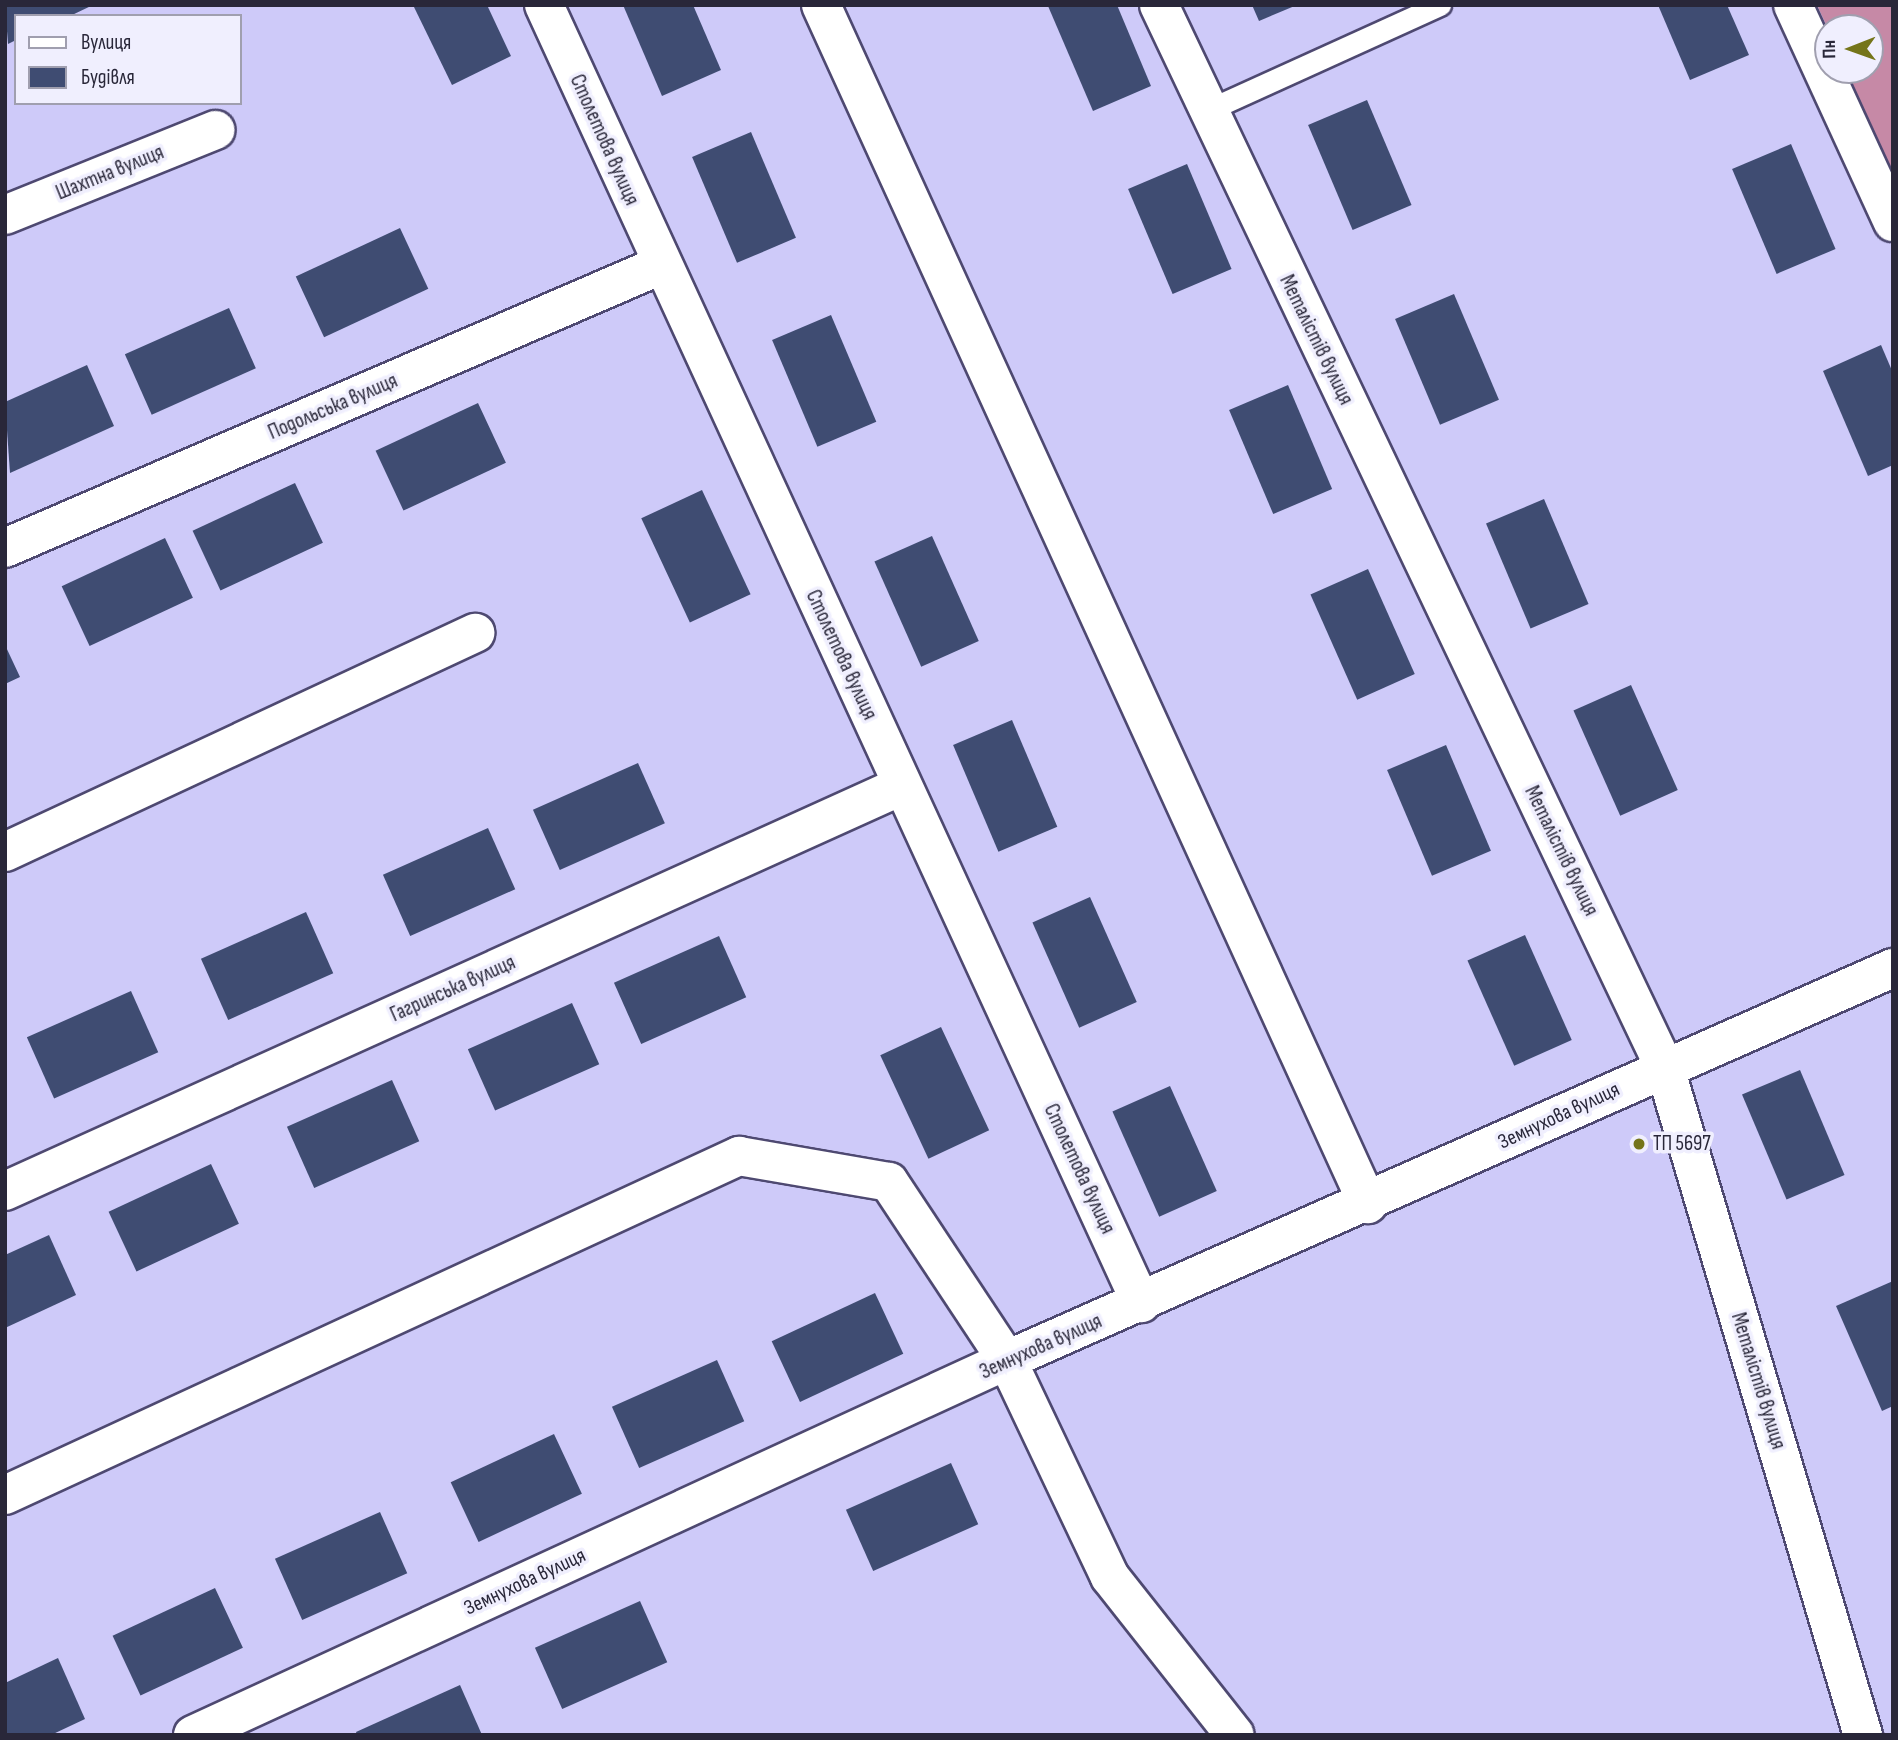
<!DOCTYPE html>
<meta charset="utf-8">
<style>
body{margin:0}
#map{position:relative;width:1898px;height:1740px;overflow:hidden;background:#cecaf9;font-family:"Sofia Sans Condensed",sans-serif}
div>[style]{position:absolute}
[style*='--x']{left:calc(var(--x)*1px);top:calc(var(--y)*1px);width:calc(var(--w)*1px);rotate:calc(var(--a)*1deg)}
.green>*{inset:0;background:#c689a6}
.building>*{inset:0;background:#3f4c72;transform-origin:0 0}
.roads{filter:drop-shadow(2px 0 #4e4971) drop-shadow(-2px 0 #4e4971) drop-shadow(0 2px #4e4971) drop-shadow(0 -2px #4e4971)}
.lane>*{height:21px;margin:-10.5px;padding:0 10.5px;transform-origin:10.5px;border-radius:10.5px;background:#fff}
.street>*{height:38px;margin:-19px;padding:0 19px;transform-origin:19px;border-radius:19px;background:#fff}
.dots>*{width:19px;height:19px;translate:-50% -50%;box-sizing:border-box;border:4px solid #f0effe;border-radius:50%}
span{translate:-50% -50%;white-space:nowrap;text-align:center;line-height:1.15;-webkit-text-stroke:7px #f0effe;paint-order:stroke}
.street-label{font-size:21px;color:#292739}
.poi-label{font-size:21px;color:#292739}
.left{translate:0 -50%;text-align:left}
.frame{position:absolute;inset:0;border:7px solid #292739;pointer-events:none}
.legend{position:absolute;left:14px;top:14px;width:228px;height:91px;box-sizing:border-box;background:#f0effe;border:2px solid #a09faf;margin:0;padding:9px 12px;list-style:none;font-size:21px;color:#292739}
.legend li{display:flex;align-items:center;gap:14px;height:35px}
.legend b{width:35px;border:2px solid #a09faf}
.north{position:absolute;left:1814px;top:14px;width:70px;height:70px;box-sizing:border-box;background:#f0effe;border:2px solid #a09faf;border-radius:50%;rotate:269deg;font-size:19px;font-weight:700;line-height:28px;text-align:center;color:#292739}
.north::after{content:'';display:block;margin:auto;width:24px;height:32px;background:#75751a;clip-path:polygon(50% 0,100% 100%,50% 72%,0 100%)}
</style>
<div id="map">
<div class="green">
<i style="clip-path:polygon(1817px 5px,1893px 5px,1893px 173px,1846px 70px,1870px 70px,1870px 28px,1828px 29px)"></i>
</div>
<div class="building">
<i style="clip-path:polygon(5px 5px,93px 5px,70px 16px,16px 16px,16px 40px,8px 44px)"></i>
<i style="clip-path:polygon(413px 5px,487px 5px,511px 56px,452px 85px)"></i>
<i style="clip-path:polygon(623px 5px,693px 5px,721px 70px,662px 96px)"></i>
<i style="clip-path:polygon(1117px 5px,1151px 86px,1093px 111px,1048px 6px)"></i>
<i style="clip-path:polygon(1252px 5px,1297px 5px,1259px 21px)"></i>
<i style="clip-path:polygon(1658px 5px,1727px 5px,1749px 55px,1690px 80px)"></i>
<i style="left:1367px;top:100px;width:114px;height:64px;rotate:67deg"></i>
<i style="left:751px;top:132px;width:115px;height:64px;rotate:67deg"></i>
<i style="left:1791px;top:144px;width:114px;height:64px;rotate:67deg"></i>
<i style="left:1187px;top:164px;width:114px;height:64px;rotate:67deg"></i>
<i style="left:400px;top:228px;width:67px;height:115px;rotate:65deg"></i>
<i style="left:1454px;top:294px;width:115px;height:64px;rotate:67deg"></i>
<i style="left:229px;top:308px;width:66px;height:114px;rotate:66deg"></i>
<i style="left:831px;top:315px;width:116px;height:64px;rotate:67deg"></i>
<i style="clip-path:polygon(1881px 345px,1893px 373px,1893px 465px,1868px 476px,1823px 371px)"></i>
<i style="clip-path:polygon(87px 365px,114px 426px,10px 473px,5px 402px)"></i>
<i style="left:1288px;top:385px;width:113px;height:64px;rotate:67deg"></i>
<i style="left:478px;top:403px;width:66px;height:113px;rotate:65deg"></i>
<i style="left:295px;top:483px;width:66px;height:113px;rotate:65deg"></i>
<i style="left:702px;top:490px;width:115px;height:67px;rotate:65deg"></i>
<i style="left:1544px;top:499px;width:114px;height:63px;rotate:67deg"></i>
<i style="left:932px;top:536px;width:115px;height:63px;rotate:66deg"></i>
<i style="left:165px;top:538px;width:66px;height:114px;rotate:65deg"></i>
<i style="left:1368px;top:569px;width:115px;height:63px;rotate:66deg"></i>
<i style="clip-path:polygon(5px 645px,20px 677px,5px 684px)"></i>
<i style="left:1631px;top:685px;width:115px;height:63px;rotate:66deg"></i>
<i style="left:1012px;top:720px;width:116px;height:64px;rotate:67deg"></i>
<i style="left:1446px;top:745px;width:115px;height:64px;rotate:67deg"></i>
<i style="left:638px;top:763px;width:66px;height:115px;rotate:66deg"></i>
<i style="left:488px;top:828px;width:67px;height:115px;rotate:66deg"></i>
<i style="left:1090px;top:897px;width:115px;height:63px;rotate:66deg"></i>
<i style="left:306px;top:912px;width:67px;height:115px;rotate:66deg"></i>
<i style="left:1525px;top:935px;width:115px;height:63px;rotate:66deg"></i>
<i style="left:719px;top:936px;width:67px;height:115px;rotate:66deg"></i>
<i style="left:131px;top:991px;width:67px;height:114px;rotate:66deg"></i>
<i style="left:572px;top:1003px;width:67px;height:114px;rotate:66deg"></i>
<i style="left:941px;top:1027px;width:114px;height:67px;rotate:65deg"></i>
<i style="left:1800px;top:1070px;width:114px;height:63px;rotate:67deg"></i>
<i style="left:392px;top:1080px;width:67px;height:115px;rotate:66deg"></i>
<i style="left:1170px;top:1086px;width:115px;height:63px;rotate:66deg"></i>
<i style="left:211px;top:1164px;width:66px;height:113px;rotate:65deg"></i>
<i style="clip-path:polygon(49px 1235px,76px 1295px,5px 1328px,5px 1255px)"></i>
<i style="clip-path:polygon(1893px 1281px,1893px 1406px,1882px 1411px,1836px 1306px)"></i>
<i style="left:875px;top:1293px;width:67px;height:114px;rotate:65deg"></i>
<i style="left:717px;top:1360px;width:67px;height:115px;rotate:66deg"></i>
<i style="left:554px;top:1434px;width:66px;height:114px;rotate:65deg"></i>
<i style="left:951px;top:1463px;width:67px;height:115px;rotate:66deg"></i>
<i style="left:380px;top:1512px;width:67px;height:115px;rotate:66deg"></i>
<i style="left:215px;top:1588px;width:66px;height:113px;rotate:65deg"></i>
<i style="left:640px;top:1601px;width:67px;height:115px;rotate:66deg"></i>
<i style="clip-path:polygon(58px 1658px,85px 1719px,51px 1735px,5px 1735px,5px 1683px)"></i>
<i style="clip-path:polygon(460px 1685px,482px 1735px,357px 1735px,356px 1732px)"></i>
</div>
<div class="roads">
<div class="lane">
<i style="--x:1206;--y:111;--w:257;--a:-24.4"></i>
</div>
<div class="street">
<i style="--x:544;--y:5;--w:1429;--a:65.3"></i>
<i style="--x:821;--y:5;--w:1318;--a:65.48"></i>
<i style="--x:1159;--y:5;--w:1177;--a:64.55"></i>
<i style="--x:1665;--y:1068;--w:696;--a:73.47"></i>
<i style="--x:1793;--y:5;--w:239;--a:65.3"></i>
<i style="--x:5;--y:215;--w:227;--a:-22"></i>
<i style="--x:5;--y:548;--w:714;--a:-23.34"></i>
<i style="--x:5;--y:852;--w:519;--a:-24.98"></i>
<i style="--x:5;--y:1191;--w:983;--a:-24.32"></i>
<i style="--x:5;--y:1495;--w:809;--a:-24.79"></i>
<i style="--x:739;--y:1156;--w:152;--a:9.8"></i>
<i style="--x:889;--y:1182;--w:214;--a:56.5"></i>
<i style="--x:1007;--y:1360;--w:240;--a:64.6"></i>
<i style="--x:1110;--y:1577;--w:201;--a:51.7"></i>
<i style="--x:193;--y:1735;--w:896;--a:-24.73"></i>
<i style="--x:1007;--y:1360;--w:969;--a:-23.87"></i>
</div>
</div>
<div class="dots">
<i style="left:1639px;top:1144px;background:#75751a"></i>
</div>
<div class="street-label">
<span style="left:604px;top:140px;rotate:66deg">Столетова вулиця</span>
<span style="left:110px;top:173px;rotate:-22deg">Шахтна вулиця</span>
<span style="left:1316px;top:340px;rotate:64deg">Металістів вулиця</span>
<span style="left:333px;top:407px;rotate:-23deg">Подольська вулиця</span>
<span style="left:841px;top:655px;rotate:65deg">Столетова вулиця</span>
<span style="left:1561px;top:851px;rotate:64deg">Металістів вулиця</span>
<span style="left:453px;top:989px;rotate:-24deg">Гагринська вулиця</span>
<span style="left:1559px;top:1116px;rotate:-25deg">Земнухова вулиця</span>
<span style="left:1079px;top:1169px;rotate:65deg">Столетова вулиця</span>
<span style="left:1041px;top:1347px;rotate:-24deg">Земнухова вулиця</span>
<span style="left:1758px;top:1381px;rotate:73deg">Металістів вулиця</span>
<span style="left:525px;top:1582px;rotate:-25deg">Земнухова вулиця</span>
</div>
<div class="poi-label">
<span class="left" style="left:1653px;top:1144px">ТП 5697</span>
</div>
<div class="frame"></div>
<ul class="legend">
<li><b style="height:9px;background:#fff"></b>Вулиця</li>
<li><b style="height:19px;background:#3f4c72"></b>Будівля</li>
</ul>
<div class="north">Пн</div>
</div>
